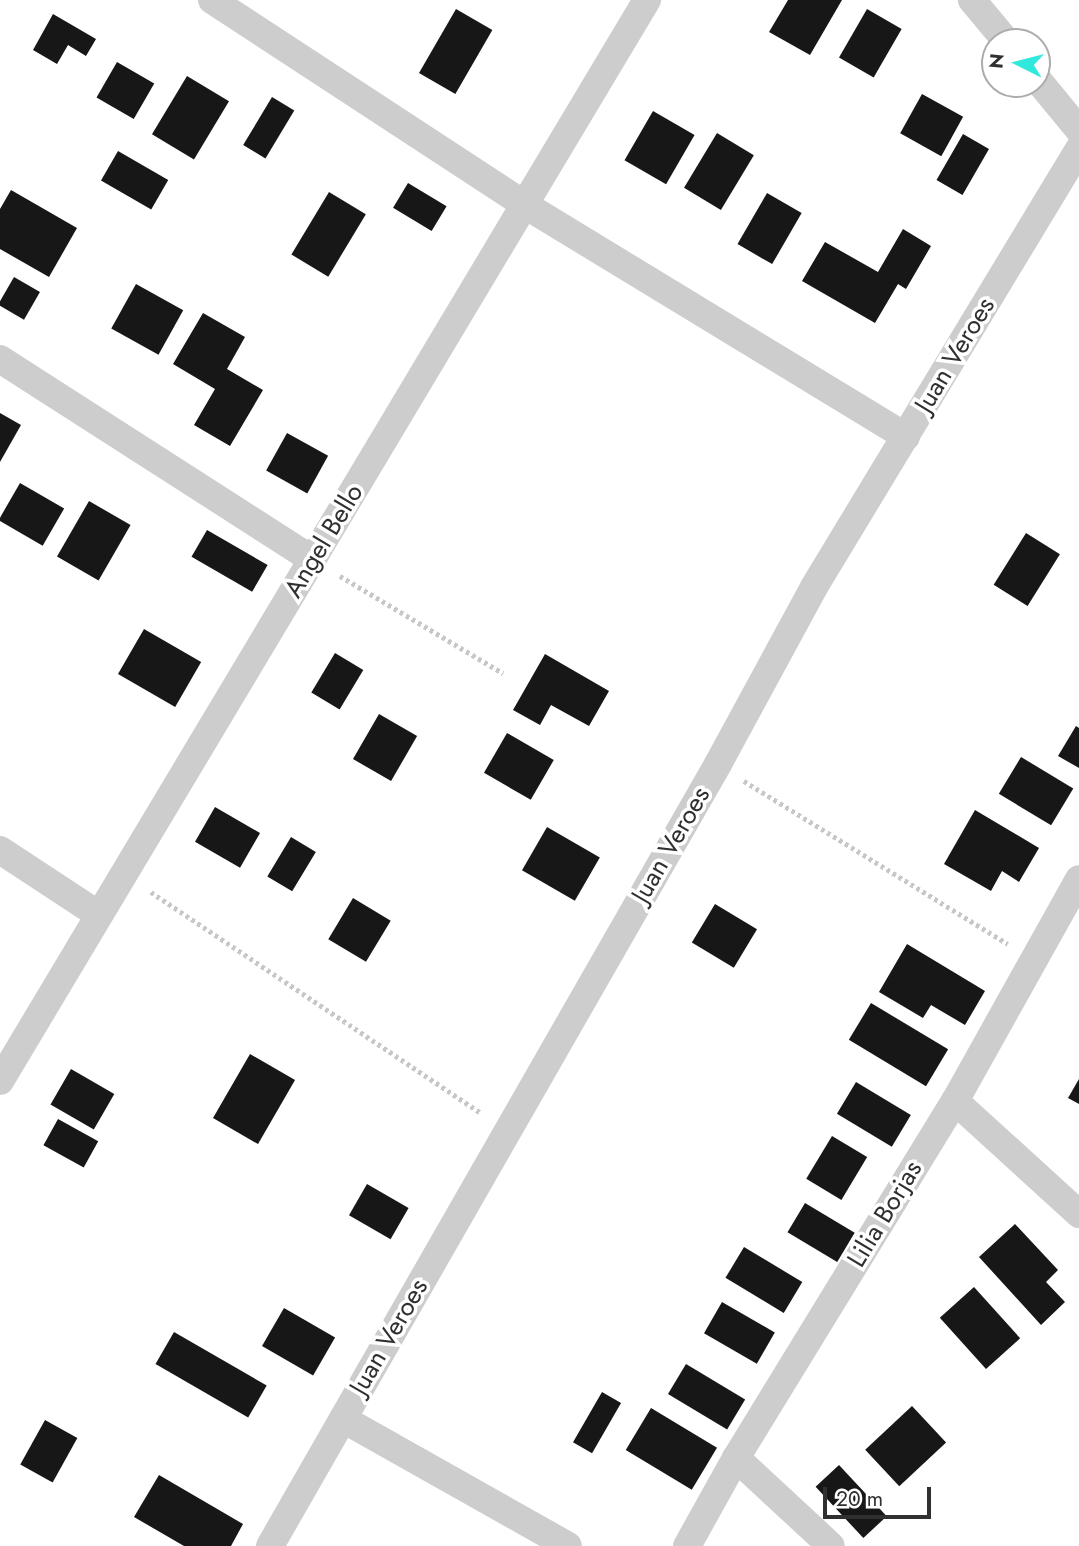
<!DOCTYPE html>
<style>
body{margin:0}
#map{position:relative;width:1079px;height:1546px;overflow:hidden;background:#fff;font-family:Jost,sans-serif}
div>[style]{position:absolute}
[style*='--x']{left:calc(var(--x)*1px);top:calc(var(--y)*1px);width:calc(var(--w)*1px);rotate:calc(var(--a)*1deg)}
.building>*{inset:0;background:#171717;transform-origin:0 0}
.path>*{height:4.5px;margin-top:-2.25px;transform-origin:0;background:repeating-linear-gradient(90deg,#c7c7c7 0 3.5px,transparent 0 7px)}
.street>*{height:28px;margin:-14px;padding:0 14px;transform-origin:14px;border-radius:14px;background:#cdcdcd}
span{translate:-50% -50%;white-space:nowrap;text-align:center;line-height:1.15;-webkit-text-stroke:7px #fff;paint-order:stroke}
.street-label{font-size:26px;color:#303030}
.north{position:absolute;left:981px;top:28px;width:70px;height:70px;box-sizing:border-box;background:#fff;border:2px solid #acacac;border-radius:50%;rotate:276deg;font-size:19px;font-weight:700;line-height:28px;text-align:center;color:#303030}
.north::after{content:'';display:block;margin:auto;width:24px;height:32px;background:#31e8dc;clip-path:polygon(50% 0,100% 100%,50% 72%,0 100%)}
.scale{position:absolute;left:823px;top:1487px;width:108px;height:32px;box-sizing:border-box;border:4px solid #303030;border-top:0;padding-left:9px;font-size:21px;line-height:24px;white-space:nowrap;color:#303030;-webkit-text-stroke:5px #fff;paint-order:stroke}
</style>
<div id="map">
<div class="building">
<i style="clip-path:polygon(788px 0,842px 0,810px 55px,769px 32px)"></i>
<i style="left:456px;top:9px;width:42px;height:74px;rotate:30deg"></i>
<i style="left:867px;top:9px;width:40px;height:56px;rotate:30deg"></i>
<i style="clip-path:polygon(53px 14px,96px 39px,86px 56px,68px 45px,57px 64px,33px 50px)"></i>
<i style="left:117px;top:62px;width:43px;height:41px;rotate:30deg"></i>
<i style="left:187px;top:76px;width:49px;height:68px;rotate:31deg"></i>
<i style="left:922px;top:94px;width:47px;height:45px;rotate:29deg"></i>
<i style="left:272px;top:97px;width:26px;height:56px;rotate:31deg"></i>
<i style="left:653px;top:111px;width:48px;height:57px;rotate:30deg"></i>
<i style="left:717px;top:133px;width:43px;height:64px;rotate:31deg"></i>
<i style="left:963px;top:134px;width:30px;height:53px;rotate:30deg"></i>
<i style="left:118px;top:151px;width:58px;height:34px;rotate:30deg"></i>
<i style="left:408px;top:183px;width:45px;height:29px;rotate:31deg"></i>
<i style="clip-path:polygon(11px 190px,77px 228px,49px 277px,0 249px,0 209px)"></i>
<i style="left:329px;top:192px;width:43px;height:73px;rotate:31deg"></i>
<i style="left:767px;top:193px;width:40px;height:59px;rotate:30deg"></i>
<i style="clip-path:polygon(903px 229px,931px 246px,906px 289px,898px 284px,875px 323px,802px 281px,825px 242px,878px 272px)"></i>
<i style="left:14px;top:277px;width:30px;height:32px;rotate:30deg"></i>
<i style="left:136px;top:284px;width:54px;height:51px;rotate:29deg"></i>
<i style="clip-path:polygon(203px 313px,245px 337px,227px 369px,263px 390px,230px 446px,194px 425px,215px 389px,173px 364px)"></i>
<i style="clip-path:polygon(0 413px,21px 425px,0 462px)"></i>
<i style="left:287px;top:433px;width:47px;height:43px;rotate:29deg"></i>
<i style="left:20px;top:483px;width:51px;height:43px;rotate:30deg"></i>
<i style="left:89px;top:501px;width:48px;height:64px;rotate:30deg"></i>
<i style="left:207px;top:530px;width:70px;height:31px;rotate:30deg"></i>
<i style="left:1026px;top:533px;width:40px;height:61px;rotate:32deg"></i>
<i style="left:144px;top:629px;width:66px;height:52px;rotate:30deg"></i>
<i style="left:335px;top:653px;width:33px;height:46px;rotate:31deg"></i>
<i style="clip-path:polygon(545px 654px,609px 691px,589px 726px,551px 705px,540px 725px,513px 710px)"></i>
<i style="left:379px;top:714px;width:44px;height:52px;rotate:30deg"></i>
<i style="clip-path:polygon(1076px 726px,1079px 728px,1079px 768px,1058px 756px)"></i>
<i style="left:507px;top:733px;width:54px;height:46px;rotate:30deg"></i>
<i style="left:1021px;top:757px;width:61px;height:43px;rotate:31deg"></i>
<i style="left:215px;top:807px;width:52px;height:40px;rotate:30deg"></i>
<i style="clip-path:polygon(975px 810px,1039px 848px,1019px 882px,1002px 871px,991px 891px,944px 864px)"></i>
<i style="left:547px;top:827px;width:61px;height:50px;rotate:30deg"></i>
<i style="left:291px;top:837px;width:29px;height:46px;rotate:31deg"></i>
<i style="left:353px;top:898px;width:44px;height:48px;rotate:31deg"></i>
<i style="left:715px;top:904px;width:49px;height:45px;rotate:31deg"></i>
<i style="clip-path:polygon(907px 944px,985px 991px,965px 1025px,931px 1005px,923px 1018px,879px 992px)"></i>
<i style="left:871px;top:1003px;width:90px;height:43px;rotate:31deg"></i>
<i style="left:250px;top:1054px;width:52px;height:74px;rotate:30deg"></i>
<i style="left:71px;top:1069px;width:50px;height:41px;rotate:30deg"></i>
<i style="clip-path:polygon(1079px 1079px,1079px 1104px,1068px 1098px)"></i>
<i style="left:856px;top:1082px;width:64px;height:37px;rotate:31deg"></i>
<i style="left:58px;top:1119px;width:46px;height:30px;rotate:29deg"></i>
<i style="left:832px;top:1136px;width:41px;height:50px;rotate:31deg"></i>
<i style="left:367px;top:1184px;width:48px;height:36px;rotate:30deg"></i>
<i style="left:805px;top:1203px;width:58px;height:34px;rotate:31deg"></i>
<i style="clip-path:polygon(1015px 1224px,1058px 1270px,1046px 1282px,1065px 1302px,1041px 1325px,979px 1257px)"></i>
<i style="left:744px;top:1247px;width:68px;height:36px;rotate:31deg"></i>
<i style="left:974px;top:1287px;width:69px;height:46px;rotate:48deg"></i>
<i style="left:722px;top:1302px;width:61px;height:36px;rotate:30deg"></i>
<i style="left:284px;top:1308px;width:59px;height:44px;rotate:30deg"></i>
<i style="left:174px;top:1332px;width:107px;height:37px;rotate:30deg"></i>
<i style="left:686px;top:1364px;width:69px;height:35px;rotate:31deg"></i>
<i style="left:602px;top:1392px;width:22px;height:58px;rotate:30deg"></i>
<i style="left:912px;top:1406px;width:50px;height:64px;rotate:47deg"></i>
<i style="left:651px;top:1408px;width:77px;height:49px;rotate:31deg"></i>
<i style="left:45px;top:1420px;width:37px;height:51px;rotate:29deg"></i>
<i style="left:839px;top:1465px;width:70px;height:32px;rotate:47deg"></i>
<i style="clip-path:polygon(159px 1475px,243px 1524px,231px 1546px,184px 1546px,134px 1517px)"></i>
</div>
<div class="path">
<i style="--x:340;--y:576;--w:190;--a:30.8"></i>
<i style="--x:744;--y:781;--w:310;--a:31.7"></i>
<i style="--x:151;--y:892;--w:397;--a:33.8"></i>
</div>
<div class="street">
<i style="--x:212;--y:0;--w:374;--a:33.2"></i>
<i style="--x:525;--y:205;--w:446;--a:31.3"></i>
<i style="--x:972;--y:0;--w:55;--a:50.2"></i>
<i style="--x:1037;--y:79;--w:66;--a:50.5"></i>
<i style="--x:0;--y:359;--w:372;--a:32.7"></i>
<i style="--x:0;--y:850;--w:118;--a:33.3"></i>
<i style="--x:0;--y:1081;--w:1260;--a:-59.1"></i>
<i style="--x:955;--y:1101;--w:168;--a:42.3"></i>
<i style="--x:343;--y:1419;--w:258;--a:29.4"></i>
<i style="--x:736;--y:1458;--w:129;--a:42.8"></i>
<i style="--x:270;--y:1546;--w:901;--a:-60.19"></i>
<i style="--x:718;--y:764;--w:201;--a:-61.5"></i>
<i style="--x:814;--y:587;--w:512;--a:-58.83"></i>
<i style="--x:687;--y:1546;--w:101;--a:-60.9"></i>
<i style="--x:736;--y:1458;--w:419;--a:-58.5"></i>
<i style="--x:955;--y:1101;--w:254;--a:-60.8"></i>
</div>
<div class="street-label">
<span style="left:955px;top:355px;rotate:-59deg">Juan Veroes</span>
<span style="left:324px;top:541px;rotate:-59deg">Angel Bello</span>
<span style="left:671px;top:845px;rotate:-60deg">Juan Veroes</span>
<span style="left:885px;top:1214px;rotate:-59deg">Lilia Borjas</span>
<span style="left:389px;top:1337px;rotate:-60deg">Juan Veroes</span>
</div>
<div class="north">N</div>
<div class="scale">20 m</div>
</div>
